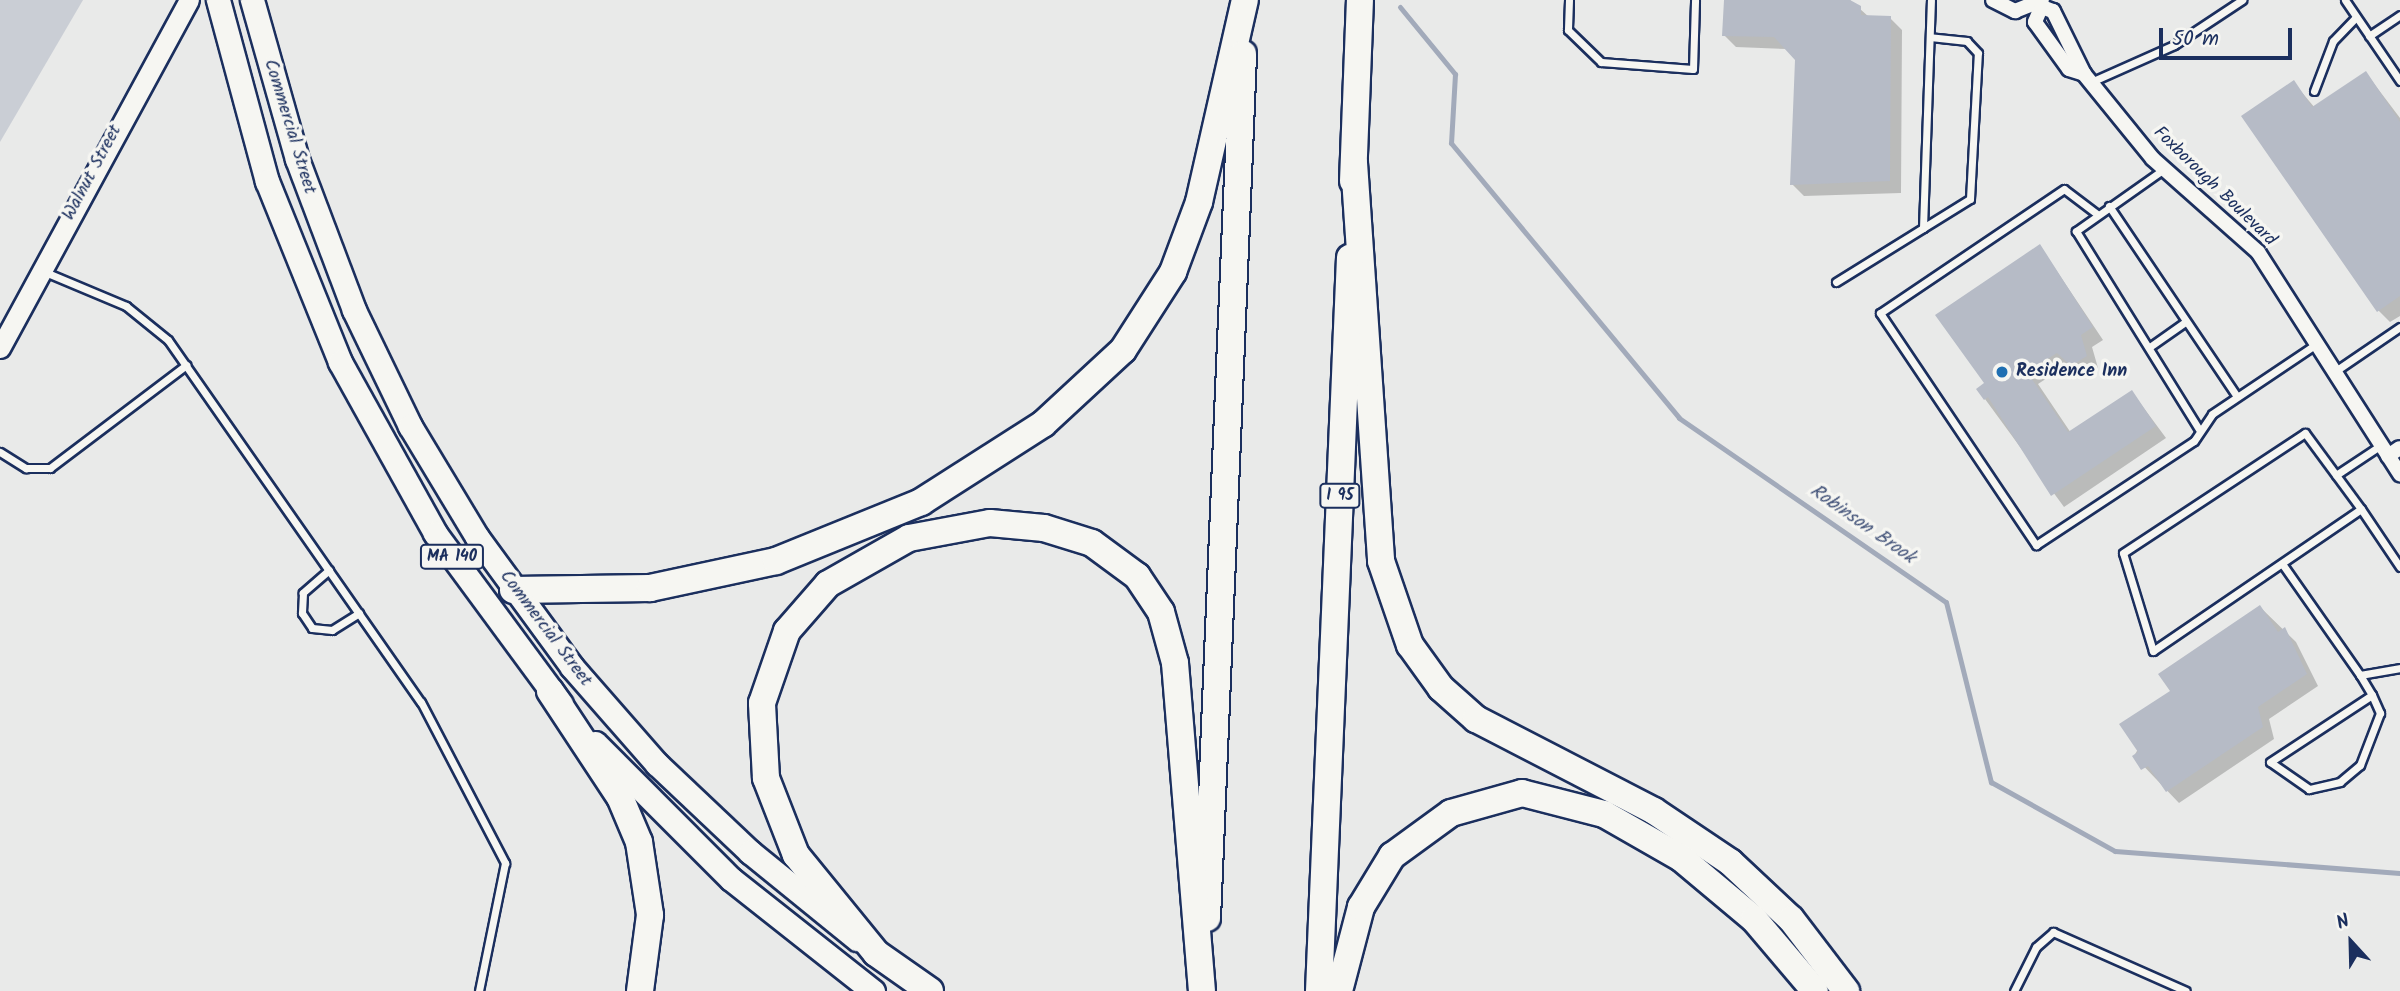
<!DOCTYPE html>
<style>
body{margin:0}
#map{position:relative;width:2400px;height:991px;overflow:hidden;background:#e9eae9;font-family:Kalam,sans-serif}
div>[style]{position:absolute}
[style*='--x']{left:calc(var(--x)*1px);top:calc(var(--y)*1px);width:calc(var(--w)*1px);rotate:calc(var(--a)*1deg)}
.green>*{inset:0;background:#caced5}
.shadow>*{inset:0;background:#0003}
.stream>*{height:5px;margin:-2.5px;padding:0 2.5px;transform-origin:2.5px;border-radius:2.5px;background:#a2aaba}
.building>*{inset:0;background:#b6bbc6}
.roads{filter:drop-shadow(2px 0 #1b2f5e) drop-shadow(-2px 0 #1b2f5e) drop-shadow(0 2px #1b2f5e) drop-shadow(0 -2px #1b2f5e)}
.lane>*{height:7px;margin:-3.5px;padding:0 3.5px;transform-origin:3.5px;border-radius:3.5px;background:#f6f6f2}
.street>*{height:14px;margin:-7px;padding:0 7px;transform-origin:7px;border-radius:7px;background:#f6f6f2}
.secondary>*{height:19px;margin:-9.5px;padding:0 9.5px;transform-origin:9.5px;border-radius:9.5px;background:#f6f6f2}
.primary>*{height:23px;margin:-11.5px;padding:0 11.5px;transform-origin:11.5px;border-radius:11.5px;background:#f6f6f2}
.highway>*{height:26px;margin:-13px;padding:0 13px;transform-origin:13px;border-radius:13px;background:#f6f6f2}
.dots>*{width:19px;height:19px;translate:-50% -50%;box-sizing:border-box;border:4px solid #f6f6f2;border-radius:50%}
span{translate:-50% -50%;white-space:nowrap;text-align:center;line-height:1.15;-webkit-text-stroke:7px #f6f6f2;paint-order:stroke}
.shield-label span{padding:2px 5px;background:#f6f6f2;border:2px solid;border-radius:5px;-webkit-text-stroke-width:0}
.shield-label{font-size:16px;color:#1b2f5e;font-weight:700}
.street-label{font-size:18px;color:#1b2f5e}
.poi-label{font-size:18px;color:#1b2f5e;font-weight:700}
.left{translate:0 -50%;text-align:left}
.water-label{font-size:19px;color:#44547a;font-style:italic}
.north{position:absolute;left:2316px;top:907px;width:70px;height:70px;-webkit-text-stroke:5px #f6f6f2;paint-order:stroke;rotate:338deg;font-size:19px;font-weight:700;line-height:28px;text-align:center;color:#1b2f5e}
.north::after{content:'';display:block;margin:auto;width:24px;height:32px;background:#1b2f5e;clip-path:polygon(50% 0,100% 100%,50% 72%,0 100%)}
.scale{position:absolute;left:2159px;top:28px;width:133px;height:32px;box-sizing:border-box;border:4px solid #1b2f5e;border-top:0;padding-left:9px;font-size:21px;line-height:24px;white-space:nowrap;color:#1b2f5e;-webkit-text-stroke:5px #f6f6f2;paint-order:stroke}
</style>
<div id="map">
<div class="green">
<i style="clip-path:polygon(0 0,83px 0,0 142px)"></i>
</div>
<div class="shadow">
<i style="clip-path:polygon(1726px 0,1850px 0,1869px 17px,1890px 18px,1902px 30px,1901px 193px,1804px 196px,1792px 184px,1797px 60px,1787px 49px,1736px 47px,1724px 35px)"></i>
<i style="clip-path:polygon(2366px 73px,2400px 118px,2400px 316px,2390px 322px,2378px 310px,2294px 83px,2315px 108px)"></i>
<i style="clip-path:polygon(2040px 246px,2103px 340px,2092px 347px,2098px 368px,2084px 377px,2070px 363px,2038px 384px,2071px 433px,2132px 392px,2166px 438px,2064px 507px,1985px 399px)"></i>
<i style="clip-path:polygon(2260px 607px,2296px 642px,2318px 686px,2269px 719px,2274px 739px,2179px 803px,2134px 756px,2172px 691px)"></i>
</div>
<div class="stream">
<i style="--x:1400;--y:7;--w:87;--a:50.6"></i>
<i style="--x:1455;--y:74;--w:69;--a:93.3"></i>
<i style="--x:1451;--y:143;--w:357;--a:50.3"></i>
<i style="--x:1679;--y:418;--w:324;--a:34.6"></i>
<i style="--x:1946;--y:602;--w:186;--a:76"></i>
<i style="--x:1991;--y:782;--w:142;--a:29.1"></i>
<i style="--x:2115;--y:851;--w:286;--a:4.4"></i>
</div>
<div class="building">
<i style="clip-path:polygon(1724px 0,1850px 0,1861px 6px,1861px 15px,1891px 16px,1890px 181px,1790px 185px,1795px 60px,1774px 37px,1722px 36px)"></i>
<i style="clip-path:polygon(2366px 71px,2400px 122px,2400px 296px,2377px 312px,2241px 116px,2294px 80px,2312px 107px)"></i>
<i style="clip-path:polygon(2040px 244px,2093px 327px,2081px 335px,2087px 356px,2071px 366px,2057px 353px,2027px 372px,2068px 432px,2132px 390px,2156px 426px,2051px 496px,1988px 397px,1984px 400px,1976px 389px,1984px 383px,1935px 315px)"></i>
<i style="clip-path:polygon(2260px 605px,2278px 632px,2285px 627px,2307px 674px,2258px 707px,2263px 727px,2166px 792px,2148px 766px,2141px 770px,2132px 756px,2138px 752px,2119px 724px,2170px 691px,2158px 674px)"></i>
</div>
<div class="roads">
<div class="lane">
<i style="--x:1569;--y:0;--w:30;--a:92"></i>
<i style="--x:1568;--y:30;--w:46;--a:44.1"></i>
<i style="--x:1601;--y:62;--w:92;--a:4.4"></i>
<i style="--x:1693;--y:69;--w:69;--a:-88.3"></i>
<i style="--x:2345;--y:0;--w:98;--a:55.8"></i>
<i style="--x:2369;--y:36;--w:37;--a:-34"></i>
<i style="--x:2091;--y:82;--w:91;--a:-24"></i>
<i style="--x:2174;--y:45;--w:82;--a:-33.5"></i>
<i style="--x:2314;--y:91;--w:53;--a:-69.2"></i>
<i style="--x:2333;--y:41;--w:33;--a:-46"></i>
<i style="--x:2164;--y:169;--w:108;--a:144.8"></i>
<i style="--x:2076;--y:231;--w:233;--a:58.2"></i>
<i style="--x:2109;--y:206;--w:228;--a:56.1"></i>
<i style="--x:2097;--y:214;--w:41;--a:-142.9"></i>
<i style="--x:2064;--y:189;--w:222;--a:146"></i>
<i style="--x:1880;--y:313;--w:280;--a:56.1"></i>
<i style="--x:2036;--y:545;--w:189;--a:-33.4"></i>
<i style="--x:2194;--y:441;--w:32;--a:-56"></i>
<i style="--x:2212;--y:414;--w:125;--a:-33.9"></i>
<i style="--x:1923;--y:228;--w:55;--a:-31.7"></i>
<i style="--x:1970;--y:199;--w:146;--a:-86.9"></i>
<i style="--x:1978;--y:53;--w:16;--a:-133"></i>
<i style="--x:1967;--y:41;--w:37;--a:-174"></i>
<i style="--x:45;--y:272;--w:88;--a:22.8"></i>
<i style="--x:126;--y:306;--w:54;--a:39"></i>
<i style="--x:168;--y:340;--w:442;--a:55.1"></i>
<i style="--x:421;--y:702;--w:182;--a:62.4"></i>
<i style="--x:505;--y:863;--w:131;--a:101.5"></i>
<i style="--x:1836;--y:282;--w:102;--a:-31.8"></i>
<i style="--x:1923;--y:228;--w:228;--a:-88"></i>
<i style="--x:2151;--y:346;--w:42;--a:-35.2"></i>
<i style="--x:2334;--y:372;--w:80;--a:-34.3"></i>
<i style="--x:2305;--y:433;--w:94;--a:53.6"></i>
<i style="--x:2361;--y:509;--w:252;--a:145.7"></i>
<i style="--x:2153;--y:651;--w:102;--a:-107"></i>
<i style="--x:2123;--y:553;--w:218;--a:-33.4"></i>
<i style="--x:0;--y:452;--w:31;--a:32"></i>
<i style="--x:26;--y:468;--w:24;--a:0"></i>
<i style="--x:50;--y:468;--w:171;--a:-37.1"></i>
<i style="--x:2336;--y:475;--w:54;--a:-33.7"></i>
<i style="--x:2361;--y:509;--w:70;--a:56.1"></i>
<i style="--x:2283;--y:565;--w:134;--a:55"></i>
<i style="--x:2360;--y:675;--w:23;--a:59"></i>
<i style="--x:2372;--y:695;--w:20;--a:66"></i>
<i style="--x:2380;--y:713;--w:56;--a:111"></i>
<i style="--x:2360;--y:765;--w:26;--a:140"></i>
<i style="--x:2340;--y:782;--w:32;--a:167"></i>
<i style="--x:2309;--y:789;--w:47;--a:-145.3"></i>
<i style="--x:2270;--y:762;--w:122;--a:-33.3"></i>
<i style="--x:329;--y:570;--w:35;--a:139"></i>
<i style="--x:303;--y:593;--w:20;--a:93"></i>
<i style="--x:302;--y:613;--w:18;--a:56"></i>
<i style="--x:312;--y:628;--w:20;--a:6"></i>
<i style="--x:332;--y:630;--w:32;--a:-32"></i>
<i style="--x:2360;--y:675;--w:41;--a:-9.9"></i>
<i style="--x:2014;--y:991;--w:49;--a:-63.4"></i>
<i style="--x:2036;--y:947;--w:23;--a:-41"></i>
<i style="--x:2053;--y:932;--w:145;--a:23.9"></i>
</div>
<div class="street">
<i style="--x:1993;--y:0;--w:25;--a:27"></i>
<i style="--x:2015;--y:11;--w:29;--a:-22"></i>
<i style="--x:2037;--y:5;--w:17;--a:21"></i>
<i style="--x:2053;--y:11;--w:70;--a:63.8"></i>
<i style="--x:2040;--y:10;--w:13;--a:113"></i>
<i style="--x:2035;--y:22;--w:58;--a:54.1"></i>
<i style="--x:2069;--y:69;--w:16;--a:18"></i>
<i style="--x:2084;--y:74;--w:109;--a:50.9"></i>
<i style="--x:2153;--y:159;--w:140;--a:41.5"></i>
<i style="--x:2258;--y:252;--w:264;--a:57.4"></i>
<i style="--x:2388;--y:456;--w:14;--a:-34"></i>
</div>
<div class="secondary">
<i style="--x:0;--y:348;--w:396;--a:-61.5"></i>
</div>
<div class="primary">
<i style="--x:218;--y:0;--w:188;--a:74.9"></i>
<i style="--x:267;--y:181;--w:195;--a:68"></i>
<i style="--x:340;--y:362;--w:196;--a:60.9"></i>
<i style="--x:435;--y:533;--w:212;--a:53.6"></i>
<i style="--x:252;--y:0;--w:165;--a:74.2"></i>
<i style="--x:297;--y:159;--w:161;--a:69.3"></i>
<i style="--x:354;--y:310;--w:129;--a:64.2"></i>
<i style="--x:410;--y:426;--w:130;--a:58.9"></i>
<i style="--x:477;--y:537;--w:161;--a:53.8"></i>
<i style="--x:572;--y:667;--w:129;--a:48.8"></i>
<i style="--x:657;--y:764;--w:128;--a:43.4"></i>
<i style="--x:750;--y:852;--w:138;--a:39.1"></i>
<i style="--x:595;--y:743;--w:192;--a:45"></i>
<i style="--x:731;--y:879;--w:181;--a:38.3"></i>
</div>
<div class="highway">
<i style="--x:1354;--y:163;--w:399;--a:86.1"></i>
<i style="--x:1381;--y:561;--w:89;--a:71"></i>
<i style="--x:1410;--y:645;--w:53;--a:54.2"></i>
<i style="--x:1441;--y:688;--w:47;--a:41.5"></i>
<i style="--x:1476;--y:719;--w:200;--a:27.3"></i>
<i style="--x:1654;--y:811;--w:92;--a:33.9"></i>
<i style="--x:1730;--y:862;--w:83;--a:43.1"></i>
<i style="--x:1791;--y:919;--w:91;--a:52.6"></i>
<i style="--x:1353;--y:181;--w:181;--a:-87.8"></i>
<i style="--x:513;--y:590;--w:137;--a:-0.8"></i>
<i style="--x:650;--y:588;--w:129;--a:-12.1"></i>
<i style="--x:776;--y:561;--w:157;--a:-22.1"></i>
<i style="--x:921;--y:502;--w:145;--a:-32.6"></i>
<i style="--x:1043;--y:424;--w:109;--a:-42.8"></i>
<i style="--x:1123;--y:350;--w:93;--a:-57.3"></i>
<i style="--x:1173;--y:272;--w:75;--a:-69.6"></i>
<i style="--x:1199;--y:202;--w:207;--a:-77.2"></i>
<i style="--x:550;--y:691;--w:127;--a:56.6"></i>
<i style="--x:620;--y:797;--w:49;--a:67.1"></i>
<i style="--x:639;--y:842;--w:74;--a:81.4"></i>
<i style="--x:650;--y:915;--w:77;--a:97.5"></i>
<i style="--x:1207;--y:918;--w:865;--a:-87.61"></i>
<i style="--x:930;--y:991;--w:66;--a:-144.9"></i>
<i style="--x:876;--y:953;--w:127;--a:-129.2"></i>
<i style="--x:796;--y:855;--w:83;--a:-111.3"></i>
<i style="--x:766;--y:778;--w:75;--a:-93.1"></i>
<i style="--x:762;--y:703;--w:76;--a:-70.9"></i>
<i style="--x:787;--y:631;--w:62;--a:-48.9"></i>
<i style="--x:828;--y:584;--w:93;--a:-29.6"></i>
<i style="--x:909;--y:538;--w:82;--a:-10.5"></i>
<i style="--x:990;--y:523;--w:54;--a:5.3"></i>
<i style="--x:1044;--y:528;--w:50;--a:17.4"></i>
<i style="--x:1092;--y:543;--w:56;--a:36.3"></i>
<i style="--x:1137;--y:576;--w:43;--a:56.3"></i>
<i style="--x:1161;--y:612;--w:53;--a:74.6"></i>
<i style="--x:1175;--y:663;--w:329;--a:85.3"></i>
<i style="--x:1319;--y:991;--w:734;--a:-87.58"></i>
<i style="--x:1339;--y:991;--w:87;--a:-75.3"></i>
<i style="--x:1361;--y:907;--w:60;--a:-58.7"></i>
<i style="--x:1392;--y:856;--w:73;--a:-36.1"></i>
<i style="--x:1451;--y:813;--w:74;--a:-15.7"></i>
<i style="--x:1522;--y:793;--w:85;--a:14.4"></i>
<i style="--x:1604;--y:814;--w:89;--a:29.7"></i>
<i style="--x:1681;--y:858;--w:95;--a:39.9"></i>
<i style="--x:1754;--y:919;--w:94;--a:49.7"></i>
</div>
</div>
<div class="dots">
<i style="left:2002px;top:372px;background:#1f6fb2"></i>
</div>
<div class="shield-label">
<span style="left:1340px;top:496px">I 95</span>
<span style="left:452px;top:557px">MA 140</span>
</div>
<div class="street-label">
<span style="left:289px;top:127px;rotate:73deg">Commercial Street</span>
<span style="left:93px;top:173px;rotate:-62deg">Walnut Street</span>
<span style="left:2214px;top:187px;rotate:44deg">Foxborough Boulevard</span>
<span style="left:545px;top:629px;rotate:53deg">Commercial Street</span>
</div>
<div class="poi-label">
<span class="left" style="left:2016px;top:372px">Residence Inn</span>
</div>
<div class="water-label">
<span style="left:1862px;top:525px;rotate:35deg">Robinson Brook</span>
</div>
<div class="north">N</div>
<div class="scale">50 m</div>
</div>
